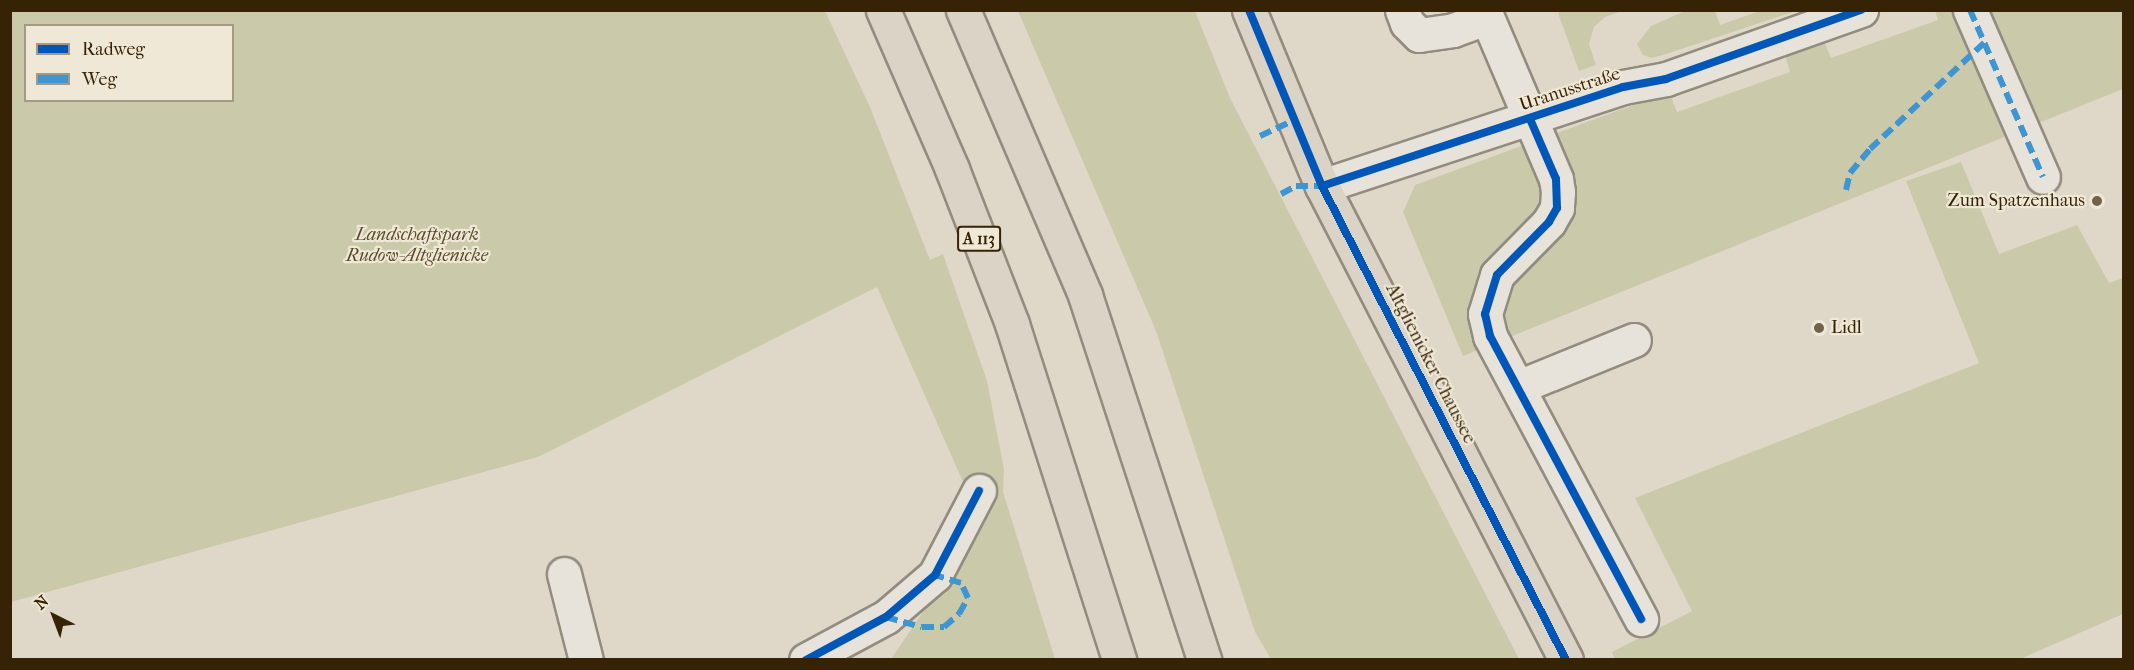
<!DOCTYPE html>
<meta charset="utf-8">
<style>
body{margin:0}
#map{position:relative;width:2134px;height:670px;overflow:hidden;background:#dfd8c9;font-family:"IM FELL French Canon",serif}
div>[style]{position:absolute}
[style*='--x']{left:calc(var(--x)*1px);top:calc(var(--y)*1px);width:calc(var(--w)*1px);rotate:calc(var(--a)*1deg)}
.green>*{inset:0;background:#cacaaa}
.roads{filter:drop-shadow(2px 0 #928c7f) drop-shadow(-2px 0 #928c7f) drop-shadow(0 2px #928c7f) drop-shadow(0 -2px #928c7f)}
.minor>*{height:33px;margin:-16.5px;padding:0 16.5px;transform-origin:16.5px;border-radius:16.5px;background:#e7e3db}
.major>*{height:33px;margin:-16.5px;padding:0 16.5px;transform-origin:16.5px;border-radius:16.5px;background:#dad3c6}
.highway>*{height:33px;margin:-16.5px;padding:0 16.5px;transform-origin:16.5px;border-radius:16.5px;background:#dad3c6}
.quiet>*{height:6px;margin-top:-3px;transform-origin:0;background:repeating-linear-gradient(90deg,#3e95d1 0 12px,transparent 0 18px)}
.cycleway>*{height:8px;margin:-4px;padding:0 4px;transform-origin:4px;border-radius:4px;background:#0057b8}
.dots>*{width:16px;height:16px;translate:-50% -50%;box-sizing:border-box;border:3px solid #f0e8d6;border-radius:50%}
span{translate:-50% -50%;white-space:nowrap;text-align:center;line-height:1.15;-webkit-text-stroke:4.5px #f0e8d6;paint-order:stroke}
.shield-label span{padding:2px 4px;background:#f0e8d6;border:2px solid;border-radius:4px;-webkit-text-stroke-width:0}
.shield-label{font-size:16px;color:#362306;font-weight:700}
.street-label{font-size:18px;color:#362306}
.poi-label{font-size:18px;color:#362306}
.right{translate:-100% -50%;text-align:right}
.left{translate:0 -50%;text-align:left}
.park-label{font-size:18px;color:#574a28;font-style:italic}
.frame{position:absolute;inset:0;border:12px solid #362306;pointer-events:none}
.legend{position:absolute;left:24px;top:24px;width:210px;height:78px;box-sizing:border-box;background:#f0e8d6;border:2px solid #a69983;margin:0;padding:8px 10px;list-style:none;font-size:18px;color:#362306}
.legend li{display:flex;align-items:center;gap:12px;height:30px}
.legend b{width:30px;border:2px solid #a69983}
.north{position:absolute;left:24px;top:586px;width:60px;height:60px;-webkit-text-stroke:4px #f0e8d6;paint-order:stroke;rotate:318deg;font-size:16px;font-weight:700;line-height:24px;text-align:center;color:#362306}
.north::after{content:'';display:block;margin:auto;width:21px;height:27px;background:#362306;clip-path:polygon(50% 0,100% 100%,50% 72%,0 100%)}
</style>
<div id="map">
<div class="green">
<i style="clip-path:polygon(evenodd,11px 11px,825px 11px,870px 107px,930px 260px,943px 254px,987px 381px,1004px 469px,1003px 492px,1055px 659px,891px 659px,982px 525px,877px 287px,538px 457px,11px 602px,11px 11px,26px 26px,232px 26px,232px 100px,26px 100px,26px 26px)"></i>
<i style="clip-path:polygon(1018px 11px,1195px 11px,1230px 98px,1519px 659px,1271px 659px,1255px 632px,1156px 331px)"></i>
<i style="clip-path:polygon(1561px 11px,1622px 11px,1605px 17px,1594px 27px,1589px 44px,1596px 65px,1579px 71px,1558px 13px)"></i>
<i style="clip-path:polygon(1685px 11px,1715px 11px,1720px 25px,1760px 11px,1796px 11px,1663px 55px,1652px 58px,1643px 55px,1637px 44px,1651px 26px)"></i>
<i style="clip-path:polygon(1935px 11px,2123px 11px,2123px 89px,1463px 356px,1403px 212px,1415px 185px,1669px 92px,1677px 112px,1790px 72px,1784px 52px,1823px 38px,1831px 58px,1938px 20px)"></i>
<i style="clip-path:polygon(1961px 162px,1999px 254px,2077px 225px,2109px 283px,2123px 278px,2123px 614px,2020px 659px,1615px 660px,1612px 652px,1692px 611px,1635px 498px,1979px 363px,1906px 181px)"></i>
</div>
<div class="roads">
<div class="minor">
<i style="--x:1402;--y:10;--w:14;--a:69"></i>
<i style="--x:1407;--y:23;--w:17;--a:45"></i>
<i style="--x:1419;--y:35;--w:34;--a:-8"></i>
<i style="--x:1453;--y:30;--w:35;--a:-20"></i>
<i style="--x:1484;--y:10;--w:184;--a:66.9"></i>
<i style="--x:1556;--y:179;--w:13;--a:81"></i>
<i style="--x:1558;--y:192;--w:16;--a:94"></i>
<i style="--x:1557;--y:208;--w:16;--a:120"></i>
<i style="--x:1549;--y:222;--w:74;--a:134.5"></i>
<i style="--x:1497;--y:275;--w:41;--a:107.1"></i>
<i style="--x:1485;--y:314;--w:23;--a:77"></i>
<i style="--x:1490;--y:336;--w:321;--a:61.9"></i>
<i style="--x:1970;--y:10;--w:182;--a:66.4"></i>
<i style="--x:1322;--y:186;--w:317;--a:-18.2"></i>
<i style="--x:1623;--y:87;--w:44;--a:-10.5"></i>
<i style="--x:1666;--y:79;--w:207;--a:-19.5"></i>
<i style="--x:1518;--y:387;--w:125;--a:-22.1"></i>
<i style="--x:564;--y:574;--w:89;--a:75.7"></i>
<i style="--x:806;--y:660;--w:91;--a:-28.3"></i>
<i style="--x:886;--y:617;--w:65;--a:-40.6"></i>
<i style="--x:935;--y:575;--w:95;--a:-62.4"></i>
</div>
<div class="major">
<i style="--x:1249;--y:10;--w:191;--a:67.5"></i>
<i style="--x:1322;--y:186;--w:533;--a:62.76"></i>
</div>
<div class="highway">
<i style="--x:883;--y:10;--w:173;--a:66.5"></i>
<i style="--x:952;--y:169;--w:166;--a:68.8"></i>
<i style="--x:1012;--y:324;--w:353;--a:72.3"></i>
<i style="--x:963;--y:10;--w:310;--a:66.8"></i>
<i style="--x:1085;--y:295;--w:384;--a:71.9"></i>
</div>
</div>
<div class="quiet">
<i style="--x:1970;--y:10;--w:182;--a:66.4"></i>
<i style="--x:1260;--y:136;--w:38;--a:-25"></i>
<i style="--x:1846;--y:190;--w:17;--a:-77"></i>
<i style="--x:1850;--y:173;--w:31;--a:-50"></i>
<i style="--x:1870;--y:149;--w:156;--a:-42.9"></i>
<i style="--x:1281;--y:194;--w:17;--a:-28"></i>
<i style="--x:1296;--y:186;--w:26;--a:0"></i>
<i style="--x:886;--y:617;--w:37;--a:16"></i>
<i style="--x:922;--y:627;--w:22;--a:0"></i>
<i style="--x:944;--y:627;--w:20;--a:-41"></i>
<i style="--x:959;--y:614;--w:18;--a:-61"></i>
<i style="--x:968;--y:598;--w:17;--a:-115"></i>
<i style="--x:961;--y:583;--w:27;--a:-163"></i>
</div>
<div class="cycleway">
<i style="--x:1249;--y:10;--w:191;--a:67.5"></i>
<i style="--x:1322;--y:186;--w:533;--a:62.76"></i>
<i style="--x:1530;--y:119;--w:65;--a:66.6"></i>
<i style="--x:1556;--y:179;--w:29;--a:88"></i>
<i style="--x:1557;--y:208;--w:16;--a:120"></i>
<i style="--x:1549;--y:222;--w:74;--a:134.5"></i>
<i style="--x:1497;--y:275;--w:41;--a:107.1"></i>
<i style="--x:1485;--y:314;--w:23;--a:77"></i>
<i style="--x:1490;--y:336;--w:321;--a:61.9"></i>
<i style="--x:1322;--y:186;--w:317;--a:-18.2"></i>
<i style="--x:1623;--y:87;--w:44;--a:-10.5"></i>
<i style="--x:1666;--y:79;--w:207;--a:-19.5"></i>
<i style="--x:806;--y:660;--w:91;--a:-28.3"></i>
<i style="--x:886;--y:617;--w:65;--a:-40.6"></i>
<i style="--x:935;--y:575;--w:95;--a:-62.4"></i>
</div>
<div class="dots">
<i style="left:2097px;top:201px;background:#71624a"></i>
<i style="left:1819px;top:328px;background:#71624a"></i>
</div>
<div class="shield-label">
<span style="left:979px;top:239px">A 113</span>
</div>
<div class="street-label">
<span style="left:1570px;top:90px;rotate:-18deg">Uranusstraße</span>
<span style="left:1430px;top:364px;rotate:63deg">Altglienicker Chaussee</span>
</div>
<div class="poi-label">
<span class="right" style="left:2085px;top:201px">Zum Spatzenhaus</span>
<span class="left" style="left:1831px;top:328px">Lidl</span>
</div>
<div class="park-label">
<span style="left:417px;top:246px">Landschaftspark<br>Rudow-Altglienicke</span>
</div>
<div class="frame"></div>
<ul class="legend">
<li><b style="height:8px;background:#0057b8"></b>Radweg</li>
<li><b style="height:8px;background:#3e95d1"></b>Weg</li>
</ul>
<div class="north">N</div>
</div>
